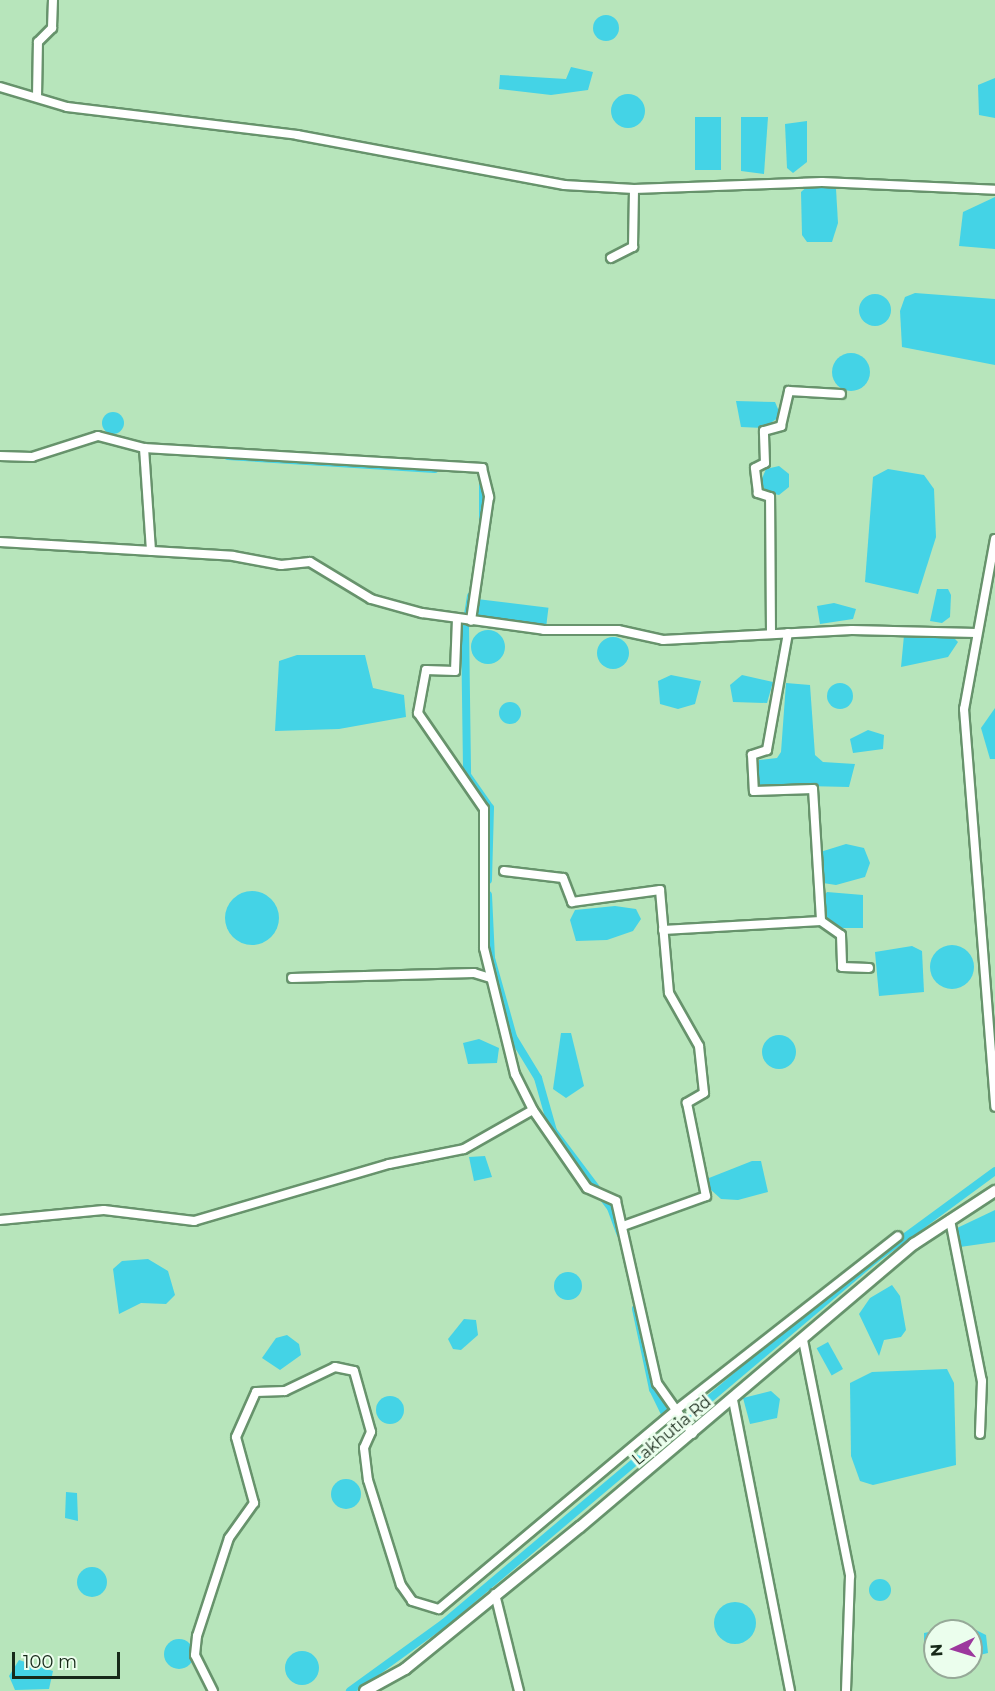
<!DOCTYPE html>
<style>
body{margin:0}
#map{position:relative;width:995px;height:1691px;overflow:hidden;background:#b7e5bb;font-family:Montserrat,sans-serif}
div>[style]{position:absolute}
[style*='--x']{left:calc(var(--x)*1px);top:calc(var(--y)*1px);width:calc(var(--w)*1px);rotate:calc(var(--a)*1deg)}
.water>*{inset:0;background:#44d3e6;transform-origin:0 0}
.round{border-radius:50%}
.canal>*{height:8px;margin:-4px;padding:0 4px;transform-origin:4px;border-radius:4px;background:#44d3e6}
.roads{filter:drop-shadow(2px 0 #67936c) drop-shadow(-2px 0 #67936c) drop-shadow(0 2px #67936c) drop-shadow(0 -2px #67936c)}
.minor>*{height:8px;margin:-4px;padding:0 4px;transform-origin:4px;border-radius:4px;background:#fff}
.tertiary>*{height:10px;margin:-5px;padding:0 5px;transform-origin:5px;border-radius:5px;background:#fff}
span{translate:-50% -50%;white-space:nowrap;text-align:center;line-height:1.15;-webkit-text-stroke:6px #ebfeed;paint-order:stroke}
.street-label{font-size:16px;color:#172919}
.north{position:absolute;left:923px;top:1619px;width:60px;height:60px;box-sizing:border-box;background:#ebfeed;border:2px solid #96a998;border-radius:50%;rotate:266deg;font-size:16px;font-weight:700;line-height:24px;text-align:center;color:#172919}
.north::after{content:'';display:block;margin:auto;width:21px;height:27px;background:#9c389d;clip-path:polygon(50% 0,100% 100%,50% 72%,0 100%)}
.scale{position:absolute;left:12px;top:1652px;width:108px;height:27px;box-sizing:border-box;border:3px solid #172919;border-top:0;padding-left:8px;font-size:18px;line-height:21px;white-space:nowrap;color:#172919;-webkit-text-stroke:4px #ebfeed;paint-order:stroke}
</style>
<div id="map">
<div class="water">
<i class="round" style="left:593px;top:15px;width:26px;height:26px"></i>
<i style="clip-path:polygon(571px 67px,593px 72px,588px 90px,551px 95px,499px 89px,500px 75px,566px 79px)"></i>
<i style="clip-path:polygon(995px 78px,995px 118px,979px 115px,978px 85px)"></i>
<i class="round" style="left:611px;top:94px;width:34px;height:34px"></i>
<i style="left:695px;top:117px;width:26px;height:53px"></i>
<i style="clip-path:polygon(741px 117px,768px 117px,764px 174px,741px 171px)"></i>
<i style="clip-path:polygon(807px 121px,807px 162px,793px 173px,787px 168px,785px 124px)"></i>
<i style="clip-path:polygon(809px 185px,836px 189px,838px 223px,832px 242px,807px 242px,802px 235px,801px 192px)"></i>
<i style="clip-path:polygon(995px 197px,995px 249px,959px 246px,963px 212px)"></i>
<i style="clip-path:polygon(915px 293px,995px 299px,995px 365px,902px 347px,900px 311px,905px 297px)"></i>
<i class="round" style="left:859px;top:294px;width:32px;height:32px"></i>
<i class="round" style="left:832px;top:353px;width:38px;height:38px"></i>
<i style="clip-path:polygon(736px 401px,775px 402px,781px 416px,763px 428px,741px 427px)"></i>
<i class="round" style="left:102px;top:412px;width:22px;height:22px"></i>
<i style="clip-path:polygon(779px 466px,789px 474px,789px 487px,779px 495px,766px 492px,761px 481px,766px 469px)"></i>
<i style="clip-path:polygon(888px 469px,924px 475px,934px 489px,936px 537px,918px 594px,865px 582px,873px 477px)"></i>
<i style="clip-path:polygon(937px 589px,948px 589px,951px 595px,950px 617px,942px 623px,930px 621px)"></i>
<i style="left:477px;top:599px;width:72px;height:17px;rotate:7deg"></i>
<i style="clip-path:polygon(834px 603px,856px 609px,853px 619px,820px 624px,817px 606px)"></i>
<i class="round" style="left:471px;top:630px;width:34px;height:34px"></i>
<i style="clip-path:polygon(904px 635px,951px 635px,958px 642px,948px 657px,901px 667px)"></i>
<i class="round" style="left:597px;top:637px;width:32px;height:32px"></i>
<i style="clip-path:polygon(297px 655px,365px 655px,373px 688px,404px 695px,406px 717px,339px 729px,275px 731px,279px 661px)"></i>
<i style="clip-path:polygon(671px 675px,701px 681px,695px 704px,678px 709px,660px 704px,658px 681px)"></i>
<i style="clip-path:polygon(742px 675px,773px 682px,767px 703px,733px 702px,730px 685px)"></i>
<i class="round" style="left:827px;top:683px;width:26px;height:26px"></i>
<i style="clip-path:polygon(786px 683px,810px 685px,815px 755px,823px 762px,855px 764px,849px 787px,759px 785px,759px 760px,777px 758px,781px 752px)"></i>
<i class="round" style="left:499px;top:702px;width:22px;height:22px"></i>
<i style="clip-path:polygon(995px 708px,995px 759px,990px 759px,981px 728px)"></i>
<i style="clip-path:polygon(868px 730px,884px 735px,883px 749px,853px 753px,850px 739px)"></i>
<i style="clip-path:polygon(846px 844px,864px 848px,870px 863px,865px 877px,836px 885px,823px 883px,817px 853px)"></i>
<i class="round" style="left:225px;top:891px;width:54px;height:54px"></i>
<i style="clip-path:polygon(827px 892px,863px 895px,863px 928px,830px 928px,823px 922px,821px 900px)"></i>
<i style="clip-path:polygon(615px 906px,636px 909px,641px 919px,633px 931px,607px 940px,576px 941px,570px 920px,575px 910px)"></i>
<i class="round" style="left:930px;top:945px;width:44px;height:44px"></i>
<i style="clip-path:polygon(912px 946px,922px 951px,924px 992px,879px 996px,875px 952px)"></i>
<i style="clip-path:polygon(561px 1033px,571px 1033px,584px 1086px,566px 1098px,553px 1089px)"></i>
<i class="round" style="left:762px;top:1035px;width:34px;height:34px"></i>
<i style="clip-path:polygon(479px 1039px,499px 1048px,497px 1063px,468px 1064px,463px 1043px)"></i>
<i style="clip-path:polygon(485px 1156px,492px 1177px,474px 1181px,469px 1157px)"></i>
<i style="clip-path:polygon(752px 1161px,761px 1161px,768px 1192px,738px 1200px,721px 1199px,710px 1189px,709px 1178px)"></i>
<i style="clip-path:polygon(995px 1210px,995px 1242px,960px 1247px,955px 1229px)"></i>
<i style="clip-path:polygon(148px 1259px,168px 1271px,175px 1295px,166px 1304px,141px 1303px,119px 1314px,113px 1269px,122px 1261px)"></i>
<i class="round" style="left:554px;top:1272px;width:28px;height:28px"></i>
<i style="clip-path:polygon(892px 1285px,900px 1296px,906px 1330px,901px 1337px,884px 1340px,879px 1356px,859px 1314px,870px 1298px)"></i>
<i style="clip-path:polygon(464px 1319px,476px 1320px,478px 1335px,461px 1350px,453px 1349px,448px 1339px)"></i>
<i style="clip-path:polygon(287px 1335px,299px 1344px,301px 1355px,280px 1370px,262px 1358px,276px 1338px)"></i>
<i style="left:828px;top:1342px;width:31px;height:13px;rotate:61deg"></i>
<i style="clip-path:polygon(947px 1369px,954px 1383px,956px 1465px,873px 1485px,860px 1481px,851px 1456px,850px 1383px,872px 1372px)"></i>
<i style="clip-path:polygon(771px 1391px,780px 1399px,777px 1418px,750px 1424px,743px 1398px)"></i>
<i class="round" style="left:376px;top:1396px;width:28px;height:28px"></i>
<i class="round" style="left:331px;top:1479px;width:30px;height:30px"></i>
<i style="clip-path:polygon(66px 1492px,77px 1493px,78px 1521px,65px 1518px)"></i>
<i class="round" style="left:77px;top:1567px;width:30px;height:30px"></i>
<i class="round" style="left:869px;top:1579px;width:22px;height:22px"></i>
<i class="round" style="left:714px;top:1602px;width:42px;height:42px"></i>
<i style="clip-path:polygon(944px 1629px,976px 1630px,986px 1635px,988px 1653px,971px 1657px,971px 1631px,935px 1631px,935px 1656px,924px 1651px,924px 1633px)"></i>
<i class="round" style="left:164px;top:1639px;width:30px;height:30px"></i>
<i class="round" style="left:285px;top:1651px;width:34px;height:34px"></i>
<i style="clip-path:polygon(19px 1660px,53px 1671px,49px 1689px,15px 1690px,9px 1676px)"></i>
</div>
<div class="canal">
<i style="--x:228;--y:456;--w:207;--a:3.6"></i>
<i style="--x:483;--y:519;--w:36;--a:-90"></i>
<i style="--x:468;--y:615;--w:19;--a:-81"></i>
<i style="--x:465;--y:625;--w:150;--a:89.2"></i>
<i style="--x:467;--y:775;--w:40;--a:55.1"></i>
<i style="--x:490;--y:808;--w:72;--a:91.6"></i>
<i style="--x:488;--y:895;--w:63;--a:87.3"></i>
<i style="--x:491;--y:958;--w:82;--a:74.4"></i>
<i style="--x:513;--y:1037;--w:48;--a:58.6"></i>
<i style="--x:538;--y:1078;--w:55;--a:74.2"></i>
<i style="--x:553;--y:1131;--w:96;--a:53"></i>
<i style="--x:611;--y:1208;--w:27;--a:70"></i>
<i style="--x:636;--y:1309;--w:82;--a:78"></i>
<i style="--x:653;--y:1389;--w:28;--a:64"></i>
<i style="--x:350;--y:1691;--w:116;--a:-35.9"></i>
<i style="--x:444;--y:1623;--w:563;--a:-40.17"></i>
<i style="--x:874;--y:1260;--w:150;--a:-36.3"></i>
</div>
<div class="roads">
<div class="minor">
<i style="--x:0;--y:87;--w:70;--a:16.6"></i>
<i style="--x:67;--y:107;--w:232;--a:6.9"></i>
<i style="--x:297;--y:135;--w:272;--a:10.6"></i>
<i style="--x:564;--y:185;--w:70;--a:3.3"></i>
<i style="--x:634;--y:189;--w:188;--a:-2.1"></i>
<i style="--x:822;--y:182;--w:173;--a:2.6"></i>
<i style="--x:37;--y:97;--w:55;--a:-89"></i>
<i style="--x:38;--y:42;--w:20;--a:-45"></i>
<i style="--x:52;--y:28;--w:28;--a:-88"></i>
<i style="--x:611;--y:258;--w:25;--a:-27"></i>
<i style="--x:633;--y:247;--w:58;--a:-89"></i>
<i style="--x:144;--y:448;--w:103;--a:86.1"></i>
<i style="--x:0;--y:456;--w:32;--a:2"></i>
<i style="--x:32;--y:457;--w:69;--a:-17.7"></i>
<i style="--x:98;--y:436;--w:48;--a:14.6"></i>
<i style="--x:144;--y:448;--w:339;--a:3.4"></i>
<i style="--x:482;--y:468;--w:30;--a:76"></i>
<i style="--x:489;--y:497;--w:125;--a:98.3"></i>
<i style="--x:995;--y:539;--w:173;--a:100.3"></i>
<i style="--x:964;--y:709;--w:399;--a:85.5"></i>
<i style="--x:0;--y:542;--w:233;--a:3.4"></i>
<i style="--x:233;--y:556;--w:49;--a:10.6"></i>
<i style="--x:281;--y:565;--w:29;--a:-6"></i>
<i style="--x:310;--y:562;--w:71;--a:31.2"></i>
<i style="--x:371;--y:599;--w:53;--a:15.4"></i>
<i style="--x:422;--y:613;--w:123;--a:7.9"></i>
<i style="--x:544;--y:630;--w:74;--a:0"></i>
<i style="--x:618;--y:630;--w:46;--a:12.5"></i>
<i style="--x:663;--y:640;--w:189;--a:-3"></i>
<i style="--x:852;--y:630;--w:124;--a:1.4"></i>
<i style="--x:457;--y:619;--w:52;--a:92.2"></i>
<i style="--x:455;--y:671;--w:29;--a:-178"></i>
<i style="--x:426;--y:670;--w:44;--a:100.5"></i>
<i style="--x:418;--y:713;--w:116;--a:55.5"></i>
<i style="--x:484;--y:809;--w:139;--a:90"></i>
<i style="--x:484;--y:948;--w:130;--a:76.2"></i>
<i style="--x:515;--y:1074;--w:40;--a:63.4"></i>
<i style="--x:771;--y:633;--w:136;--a:-90.4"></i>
<i style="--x:770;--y:497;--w:13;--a:-162"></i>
<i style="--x:758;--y:493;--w:25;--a:-97"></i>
<i style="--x:755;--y:468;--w:11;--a:-27"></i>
<i style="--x:765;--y:463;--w:32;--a:-92"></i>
<i style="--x:764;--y:431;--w:18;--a:-16"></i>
<i style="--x:781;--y:426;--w:36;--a:-77"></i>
<i style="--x:789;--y:391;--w:52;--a:3.3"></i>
<i style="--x:788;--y:633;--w:119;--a:100.2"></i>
<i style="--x:767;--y:750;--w:16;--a:162"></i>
<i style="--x:752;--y:755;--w:36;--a:87"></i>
<i style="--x:754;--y:791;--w:59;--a:-1.9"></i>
<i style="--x:813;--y:789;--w:132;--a:86.5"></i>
<i style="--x:504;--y:871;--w:59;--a:6.8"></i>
<i style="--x:563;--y:878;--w:26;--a:69"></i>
<i style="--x:572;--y:902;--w:89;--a:-7.8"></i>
<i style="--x:660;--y:890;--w:103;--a:85"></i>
<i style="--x:669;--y:993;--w:61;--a:60.5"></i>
<i style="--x:699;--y:1046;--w:47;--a:83.9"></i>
<i style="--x:704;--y:1093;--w:20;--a:150"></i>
<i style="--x:687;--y:1103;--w:95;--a:78.5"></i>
<i style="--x:706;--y:1196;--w:88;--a:160.1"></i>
<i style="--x:663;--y:930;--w:158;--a:-3.3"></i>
<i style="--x:821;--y:921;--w:24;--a:35"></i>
<i style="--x:841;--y:935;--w:32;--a:88"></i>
<i style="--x:842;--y:967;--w:27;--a:2"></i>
<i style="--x:292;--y:978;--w:182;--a:-1.6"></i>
<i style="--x:474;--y:973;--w:17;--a:17"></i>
<i style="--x:0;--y:1220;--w:104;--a:-5.5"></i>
<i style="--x:104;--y:1210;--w:91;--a:7"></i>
<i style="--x:194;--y:1221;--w:203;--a:-16.3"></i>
<i style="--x:389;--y:1164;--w:76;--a:-11.3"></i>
<i style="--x:464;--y:1149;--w:79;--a:-29.5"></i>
<i style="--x:533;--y:1110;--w:95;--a:55.3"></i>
<i style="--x:587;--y:1188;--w:32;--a:24"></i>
<i style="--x:616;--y:1201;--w:187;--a:77.3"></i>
<i style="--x:657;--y:1383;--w:62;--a:54.8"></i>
<i style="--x:950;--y:1220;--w:164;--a:78.8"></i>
<i style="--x:982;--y:1381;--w:53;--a:92.2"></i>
<i style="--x:803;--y:1340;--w:241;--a:78.7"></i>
<i style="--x:850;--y:1576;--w:115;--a:92"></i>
<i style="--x:733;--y:1400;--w:297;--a:78.9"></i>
<i style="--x:495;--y:1594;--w:100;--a:76.1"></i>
<i style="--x:213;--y:1691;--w:40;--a:-116.6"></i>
<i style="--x:195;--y:1655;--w:19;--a:-84"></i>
<i style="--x:197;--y:1636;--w:103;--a:-71.9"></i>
<i style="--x:229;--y:1538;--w:43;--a:-54.5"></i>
<i style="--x:254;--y:1503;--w:68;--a:-105.3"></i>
<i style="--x:236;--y:1437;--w:49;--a:-66"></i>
<i style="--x:256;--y:1392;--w:29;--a:-2"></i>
<i style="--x:285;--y:1391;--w:55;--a:-25.6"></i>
<i style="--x:335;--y:1367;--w:19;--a:12"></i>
<i style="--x:354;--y:1371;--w:63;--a:74.4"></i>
<i style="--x:371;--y:1432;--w:17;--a:114"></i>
<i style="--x:364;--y:1448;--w:32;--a:83"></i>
<i style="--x:368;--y:1480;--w:110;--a:72.6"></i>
<i style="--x:401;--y:1585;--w:19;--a:55"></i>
<i style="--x:412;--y:1601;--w:28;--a:17"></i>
<i style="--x:439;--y:1609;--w:308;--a:-40"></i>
<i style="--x:675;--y:1411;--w:283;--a:-38.1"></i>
</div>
<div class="tertiary">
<i style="--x:365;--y:1691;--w:46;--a:-28.8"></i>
<i style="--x:405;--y:1669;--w:225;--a:-39.1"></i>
<i style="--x:580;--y:1527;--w:438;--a:-40.3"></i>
<i style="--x:914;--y:1244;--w:97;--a:-33.2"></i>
</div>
</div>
<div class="street-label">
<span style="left:672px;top:1431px;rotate:-40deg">Lakhutia Rd</span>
</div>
<div class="north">N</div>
<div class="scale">100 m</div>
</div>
